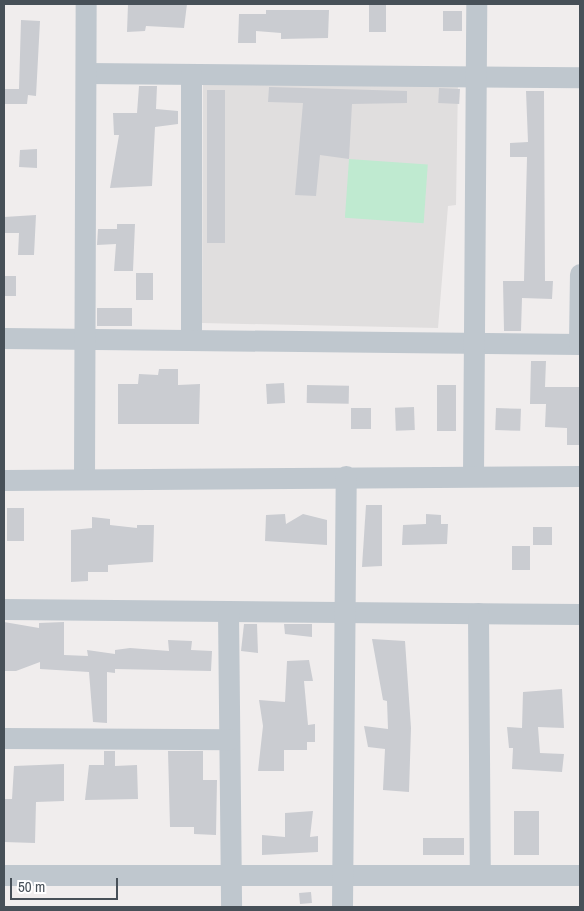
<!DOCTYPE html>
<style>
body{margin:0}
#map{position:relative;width:584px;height:911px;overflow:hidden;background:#f0eded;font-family:"Archivo Narrow",sans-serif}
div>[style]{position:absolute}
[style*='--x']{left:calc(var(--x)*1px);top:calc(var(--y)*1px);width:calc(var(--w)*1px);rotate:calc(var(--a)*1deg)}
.education>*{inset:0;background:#e0dede}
.green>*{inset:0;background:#bfead0;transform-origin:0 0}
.building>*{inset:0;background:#caccd1;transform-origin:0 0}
.minor>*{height:21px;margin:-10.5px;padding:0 10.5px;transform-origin:10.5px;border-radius:10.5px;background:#bfc7ce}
span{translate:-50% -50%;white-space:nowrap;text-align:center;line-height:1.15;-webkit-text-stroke:4px #fff;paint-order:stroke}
.frame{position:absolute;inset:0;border:5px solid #475058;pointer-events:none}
.scale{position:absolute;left:10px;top:878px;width:108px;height:22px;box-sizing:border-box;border:2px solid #475058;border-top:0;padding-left:6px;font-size:15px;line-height:18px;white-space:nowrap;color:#475058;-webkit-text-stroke:4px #fff;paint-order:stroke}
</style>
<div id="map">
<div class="education">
<i style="clip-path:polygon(203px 83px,458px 83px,456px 205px,448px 206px,438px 328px,202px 323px)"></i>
</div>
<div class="green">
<i style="left:349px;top:159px;width:79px;height:59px;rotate:4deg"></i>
</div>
<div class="building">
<i style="clip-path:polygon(128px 4px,187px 4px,184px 28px,146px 26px,145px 31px,127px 32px)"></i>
<i style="left:369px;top:4px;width:17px;height:28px"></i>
<i style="clip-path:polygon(266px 10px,329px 10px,328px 38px,281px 39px,281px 33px,256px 31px,256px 43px,238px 43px,239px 14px,266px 14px)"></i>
<i style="left:443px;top:11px;width:19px;height:20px"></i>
<i style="clip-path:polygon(21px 20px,40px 21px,36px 96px,28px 95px,27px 104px,4px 104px,4px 89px,19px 89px)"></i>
<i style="clip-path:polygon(139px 86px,157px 86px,156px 109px,178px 111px,178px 124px,155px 127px,152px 186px,110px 188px,119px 135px,114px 135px,113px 113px,137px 113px)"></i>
<i style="clip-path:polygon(269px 87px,407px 91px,407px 103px,352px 104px,349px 159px,320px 155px,316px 196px,295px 195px,303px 103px,268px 102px)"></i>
<i style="left:439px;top:88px;width:21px;height:15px;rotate:3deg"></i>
<i style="left:207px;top:90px;width:18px;height:153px"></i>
<i style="clip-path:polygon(526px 91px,544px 91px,545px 281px,553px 281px,552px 299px,522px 298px,521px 331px,504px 331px,503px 281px,524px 281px,527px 157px,510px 157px,510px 143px,528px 142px)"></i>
<i style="clip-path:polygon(37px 149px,37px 168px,19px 167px,20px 150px)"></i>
<i style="clip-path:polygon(36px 215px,34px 255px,18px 255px,19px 233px,4px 233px,4px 217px)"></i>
<i style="clip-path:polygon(117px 224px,135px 224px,133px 271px,114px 271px,116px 244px,97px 245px,98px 229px,117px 229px)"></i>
<i style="left:136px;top:273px;width:17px;height:27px"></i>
<i style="left:16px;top:276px;width:20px;height:12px;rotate:90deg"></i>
<i style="left:97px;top:308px;width:35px;height:18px"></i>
<i style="clip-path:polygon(531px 361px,546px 361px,545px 387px,580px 387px,580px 445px,567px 445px,567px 428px,545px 427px,546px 404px,530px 404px)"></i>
<i style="clip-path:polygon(159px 369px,178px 369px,178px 385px,200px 384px,199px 424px,118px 424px,118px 384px,138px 384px,139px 374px,158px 375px)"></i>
<i style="left:284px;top:383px;width:20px;height:18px;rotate:87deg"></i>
<i style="left:307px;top:385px;width:42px;height:18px;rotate:1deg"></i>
<i style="left:437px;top:385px;width:19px;height:46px"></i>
<i style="left:414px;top:407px;width:23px;height:19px;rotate:88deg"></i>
<i style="left:351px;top:408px;width:20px;height:21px"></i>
<i style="left:496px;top:408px;width:25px;height:22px;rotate:2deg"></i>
<i style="clip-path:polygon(366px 505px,382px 505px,382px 566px,362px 567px)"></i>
<i style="left:7px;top:508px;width:17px;height:33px"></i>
<i style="clip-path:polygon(285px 514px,286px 524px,303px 514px,327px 520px,327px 545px,265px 541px,266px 515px)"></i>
<i style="clip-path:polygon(426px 514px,441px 515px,441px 524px,448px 524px,447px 544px,402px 545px,403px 525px,426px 524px)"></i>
<i style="clip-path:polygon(92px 517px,110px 519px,110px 525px,137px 528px,137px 525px,154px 525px,153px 562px,108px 565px,108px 572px,88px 572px,88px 581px,71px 582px,71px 530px,92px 528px)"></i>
<i style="left:533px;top:527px;width:19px;height:18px"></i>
<i style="left:512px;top:546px;width:18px;height:24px"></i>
<i style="clip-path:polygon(4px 622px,39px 628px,39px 623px,64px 622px,64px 655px,88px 656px,87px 650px,115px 654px,115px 650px,130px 648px,169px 651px,168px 640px,192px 641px,191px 650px,212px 651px,211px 671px,115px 669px,115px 673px,107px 672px,107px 723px,93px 722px,89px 672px,40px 669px,40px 662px,16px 671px,4px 671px)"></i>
<i style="clip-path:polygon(244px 624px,257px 624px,258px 653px,241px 651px)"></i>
<i style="clip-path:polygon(284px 624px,312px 624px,312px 637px,285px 634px)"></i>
<i style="clip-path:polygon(372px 639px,405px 641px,411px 728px,409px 792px,383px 790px,385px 749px,368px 747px,364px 726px,388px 729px,387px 701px,383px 700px)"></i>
<i style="clip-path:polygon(309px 660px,313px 681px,304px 681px,308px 725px,315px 724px,315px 742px,307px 742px,307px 750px,284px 750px,284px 771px,258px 771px,263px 726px,259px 700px,285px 702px,287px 661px)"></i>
<i style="clip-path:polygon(562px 689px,564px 728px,538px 727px,540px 753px,564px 754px,562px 772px,512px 769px,513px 748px,509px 748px,507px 727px,522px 728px,523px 692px)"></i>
<i style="clip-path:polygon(104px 751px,115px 751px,115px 766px,137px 765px,138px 799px,85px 800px,89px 765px,104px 765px)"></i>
<i style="clip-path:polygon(168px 751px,203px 751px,203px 780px,217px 780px,216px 835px,194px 834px,194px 827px,170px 827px)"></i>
<i style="clip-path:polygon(64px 764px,64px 801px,36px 802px,35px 843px,4px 842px,4px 799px,12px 799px,14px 766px)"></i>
<i style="clip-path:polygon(313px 811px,310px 837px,318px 836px,318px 852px,262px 855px,262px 835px,285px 837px,285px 813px)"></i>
<i style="left:514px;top:811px;width:25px;height:44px"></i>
<i style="left:464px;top:838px;width:17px;height:41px;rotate:90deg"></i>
<i style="left:311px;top:892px;width:11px;height:12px;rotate:85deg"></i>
</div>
<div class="minor">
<i style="--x:86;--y:73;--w:494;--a:0.5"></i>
<i style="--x:191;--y:74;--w:264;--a:90"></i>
<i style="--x:4;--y:338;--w:576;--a:0.6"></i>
<i style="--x:579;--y:344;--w:70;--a:-89.2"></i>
<i style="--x:473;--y:475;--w:471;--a:-89.6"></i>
<i style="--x:84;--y:479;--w:475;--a:-89.8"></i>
<i style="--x:4;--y:480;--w:576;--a:-0.4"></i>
<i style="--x:4;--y:609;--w:576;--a:0.5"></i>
<i style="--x:228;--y:611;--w:296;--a:89.4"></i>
<i style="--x:478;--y:613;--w:261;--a:89.6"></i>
<i style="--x:4;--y:738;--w:225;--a:0.3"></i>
<i style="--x:4;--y:875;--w:576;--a:0"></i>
<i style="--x:342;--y:907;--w:431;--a:-89.5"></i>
</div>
<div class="frame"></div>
<div class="scale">50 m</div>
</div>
